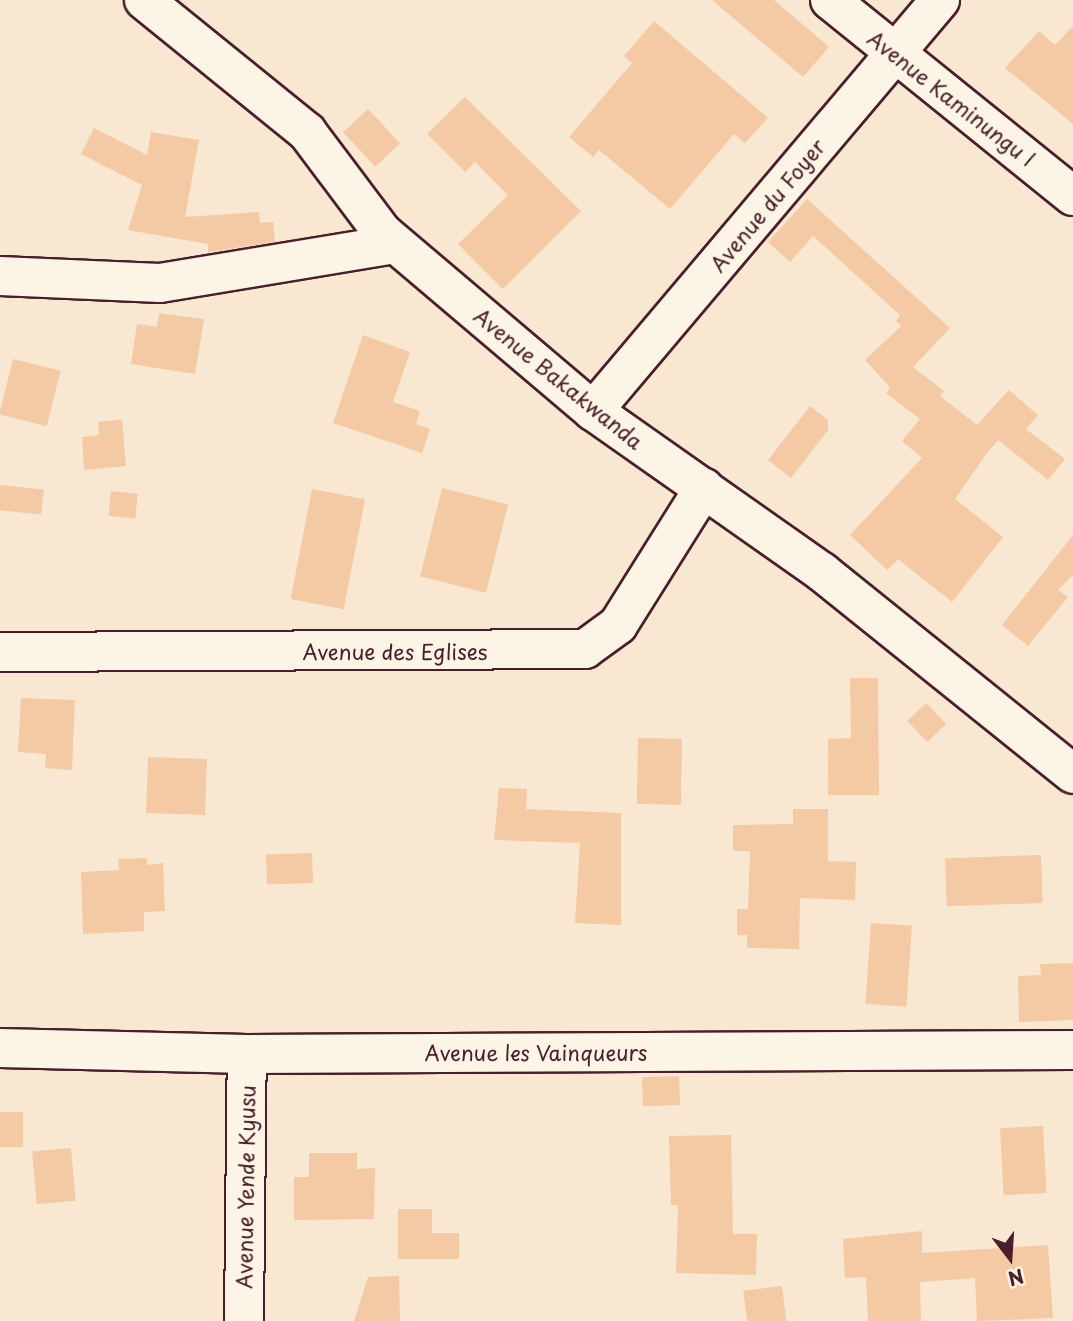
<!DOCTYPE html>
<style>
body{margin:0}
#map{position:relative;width:1073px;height:1321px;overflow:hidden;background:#f9e8d1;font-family:"Playpen Sans",sans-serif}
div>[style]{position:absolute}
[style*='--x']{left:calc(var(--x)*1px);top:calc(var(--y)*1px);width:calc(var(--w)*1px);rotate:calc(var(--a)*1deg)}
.building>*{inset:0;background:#f3caa3;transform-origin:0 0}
.roads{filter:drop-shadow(2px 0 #4a1f2b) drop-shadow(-2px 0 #4a1f2b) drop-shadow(0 2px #4a1f2b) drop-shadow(0 -2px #4a1f2b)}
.minor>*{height:38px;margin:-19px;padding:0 19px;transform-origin:19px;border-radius:19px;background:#fcf5e5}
span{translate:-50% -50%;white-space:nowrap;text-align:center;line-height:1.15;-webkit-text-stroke:6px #fcf5e5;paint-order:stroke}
.street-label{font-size:21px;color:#4a1f2b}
.north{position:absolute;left:975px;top:1223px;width:70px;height:70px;-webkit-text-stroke:5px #fcf5e5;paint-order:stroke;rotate:163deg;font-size:19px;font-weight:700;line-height:28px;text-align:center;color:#4a1f2b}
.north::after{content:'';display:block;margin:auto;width:24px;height:32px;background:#4a1f2b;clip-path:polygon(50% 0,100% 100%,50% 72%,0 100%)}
</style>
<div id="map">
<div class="building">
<i style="clip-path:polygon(712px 0,774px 0,829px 47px,803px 77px)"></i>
<i style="clip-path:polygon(654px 21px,768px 118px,745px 143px,734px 134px,670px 209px,599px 150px,593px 157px,569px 137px,632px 63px,624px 56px)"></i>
<i style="clip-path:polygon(1073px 26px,1073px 124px,1005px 68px,1039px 31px,1055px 45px)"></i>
<i style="clip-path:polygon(465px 97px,581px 211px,503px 289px,458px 244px,508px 195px,475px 162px,465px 172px,427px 134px)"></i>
<i style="left:368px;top:109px;width:47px;height:34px;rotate:47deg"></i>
<i style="clip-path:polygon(94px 128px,147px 155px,151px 132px,199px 140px,185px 217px,259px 212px,260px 223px,273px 222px,275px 242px,208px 252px,208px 244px,128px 230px,142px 185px,81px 154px)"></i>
<i style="clip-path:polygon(807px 199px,950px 328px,913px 367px,944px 391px,940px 396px,977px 425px,1009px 390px,1038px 415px,1026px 429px,1065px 459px,1048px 480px,998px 440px,984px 457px,955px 499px,1003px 537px,952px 602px,898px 559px,887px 570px,850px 535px,922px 458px,902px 441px,920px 419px,886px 393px,890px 387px,865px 360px,901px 326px,896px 321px,900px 315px,813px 236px,790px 262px,768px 242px)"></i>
<i style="clip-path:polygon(159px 313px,204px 319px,195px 374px,131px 364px,137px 324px,157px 327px)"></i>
<i style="clip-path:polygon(363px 335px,410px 352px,393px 402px,420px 411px,416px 424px,430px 429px,422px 453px,333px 423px)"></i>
<i style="left:13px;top:359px;width:49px;height:57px;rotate:14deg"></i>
<i style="clip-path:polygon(810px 406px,828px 420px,828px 430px,791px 478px,768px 460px)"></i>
<i style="clip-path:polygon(122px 419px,126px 466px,84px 470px,82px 437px,99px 435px,98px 422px)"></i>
<i style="left:0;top:485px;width:44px;height:25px;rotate:6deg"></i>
<i style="left:442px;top:488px;width:68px;height:91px;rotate:14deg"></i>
<i style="left:312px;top:489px;width:54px;height:112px;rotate:11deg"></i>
<i style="left:111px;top:491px;width:27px;height:25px;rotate:6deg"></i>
<i style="clip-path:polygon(1073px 535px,1073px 575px,1058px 590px,1068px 597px,1028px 646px,1002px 625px)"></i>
<i style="clip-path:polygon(850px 678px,878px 678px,879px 795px,828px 795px,828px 739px,851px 738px)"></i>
<i style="clip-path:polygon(21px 698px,75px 700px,72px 770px,45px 768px,46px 754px,18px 752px)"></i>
<i style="left:926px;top:703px;width:29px;height:26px;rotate:46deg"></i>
<i style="left:638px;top:738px;width:44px;height:66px;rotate:1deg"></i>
<i style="left:148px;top:757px;width:59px;height:56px;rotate:2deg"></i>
<i style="clip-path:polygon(499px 788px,527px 789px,526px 809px,621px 813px,621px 925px,575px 923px,580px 843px,494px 840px)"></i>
<i style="clip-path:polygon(793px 809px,828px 809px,828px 861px,856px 862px,855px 900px,800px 898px,799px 949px,747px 948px,747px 935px,737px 935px,737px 909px,748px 909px,750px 851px,733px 851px,733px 825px,793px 824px)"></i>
<i style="left:312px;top:853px;width:30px;height:46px;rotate:88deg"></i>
<i style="left:1041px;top:855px;width:48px;height:96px;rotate:88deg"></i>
<i style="clip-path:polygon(147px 858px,147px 865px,163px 863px,165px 911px,144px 912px,144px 931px,83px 934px,81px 872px,119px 870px,118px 859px)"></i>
<i style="left:871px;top:923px;width:41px;height:81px;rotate:4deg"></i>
<i style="clip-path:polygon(1073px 963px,1073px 1020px,1019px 1022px,1018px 976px,1041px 975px,1040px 964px)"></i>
<i style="left:679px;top:1076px;width:29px;height:37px;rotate:88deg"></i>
<i style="left:0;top:1112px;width:23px;height:35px"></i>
<i style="left:1043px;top:1126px;width:67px;height:43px;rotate:87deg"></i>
<i style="clip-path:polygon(731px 1135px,733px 1234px,757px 1234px,756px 1275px,676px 1273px,678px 1205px,671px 1205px,669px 1136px)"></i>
<i style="left:71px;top:1148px;width:53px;height:39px;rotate:85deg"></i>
<i style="clip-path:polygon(309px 1153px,357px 1153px,357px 1169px,375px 1168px,374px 1219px,294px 1220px,294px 1177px,309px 1177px)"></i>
<i style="clip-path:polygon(398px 1209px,432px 1209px,432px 1233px,459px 1233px,459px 1259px,398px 1259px)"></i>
<i style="clip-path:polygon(922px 1231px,922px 1253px,1048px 1245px,1053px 1318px,977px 1321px,975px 1278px,920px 1282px,921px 1321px,868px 1321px,866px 1277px,845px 1278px,843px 1239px)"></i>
<i style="clip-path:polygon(399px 1276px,400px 1321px,354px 1321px,368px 1277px)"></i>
<i style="left:782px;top:1286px;width:35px;height:39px;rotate:83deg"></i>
</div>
<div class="roads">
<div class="minor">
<i style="--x:144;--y:0;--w:210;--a:39"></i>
<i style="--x:307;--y:132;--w:125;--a:53.1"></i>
<i style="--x:382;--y:232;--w:277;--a:40.3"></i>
<i style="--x:593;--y:411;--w:280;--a:35.1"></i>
<i style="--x:822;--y:572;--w:322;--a:38.8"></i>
<i style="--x:830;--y:0;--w:312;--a:38.9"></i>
<i style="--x:0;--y:276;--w:160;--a:2.5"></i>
<i style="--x:160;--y:283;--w:238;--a:-9.4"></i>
<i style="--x:593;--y:411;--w:538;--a:-49.83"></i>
<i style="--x:0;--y:652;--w:585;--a:-0.29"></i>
<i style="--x:585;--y:649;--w:41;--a:-36"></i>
<i style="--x:618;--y:625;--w:162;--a:-57.9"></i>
<i style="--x:0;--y:1048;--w:247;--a:1.4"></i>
<i style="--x:247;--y:1054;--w:826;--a:-0.28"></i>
<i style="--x:244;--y:1321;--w:267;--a:-89.4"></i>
</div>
</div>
<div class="street-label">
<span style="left:952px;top:98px;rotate:38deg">Avenue Kaminungu I</span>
<span style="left:767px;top:205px;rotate:-50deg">Avenue du Foyer</span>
<span style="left:559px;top:378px;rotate:39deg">Avenue Bakakwanda</span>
<span style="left:395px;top:651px">Avenue des Eglises</span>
<span style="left:536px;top:1052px">Avenue les Vainqueurs</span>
<span style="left:245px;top:1187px;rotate:-89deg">Avenue Yende Kyusu</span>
</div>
<div class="north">N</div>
</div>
